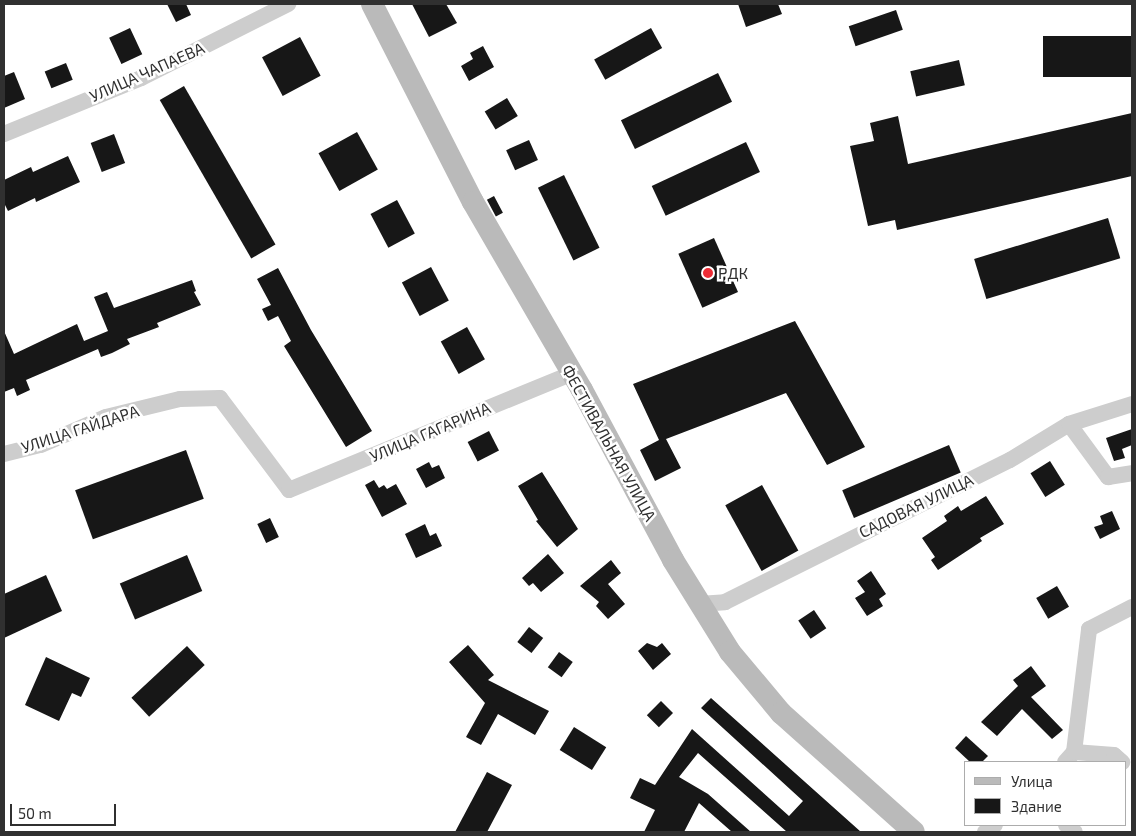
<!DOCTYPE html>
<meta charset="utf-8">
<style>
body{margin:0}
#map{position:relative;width:1136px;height:836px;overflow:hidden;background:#fff;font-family:"Exo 2",sans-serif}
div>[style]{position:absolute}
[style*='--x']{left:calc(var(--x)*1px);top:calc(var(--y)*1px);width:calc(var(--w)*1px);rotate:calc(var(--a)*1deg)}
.building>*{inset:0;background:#171717;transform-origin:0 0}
.street>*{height:16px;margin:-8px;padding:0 8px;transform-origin:8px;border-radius:8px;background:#cdcdcd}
.secondary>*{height:22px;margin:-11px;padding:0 11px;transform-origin:11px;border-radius:11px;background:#bababa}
.dots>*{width:14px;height:14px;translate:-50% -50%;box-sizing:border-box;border:2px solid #fff;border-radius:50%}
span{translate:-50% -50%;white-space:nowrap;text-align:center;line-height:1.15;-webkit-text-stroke:5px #fff;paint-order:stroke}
.street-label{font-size:16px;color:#303030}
.poi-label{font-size:16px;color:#303030}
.left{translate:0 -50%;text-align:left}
.frame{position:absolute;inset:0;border:5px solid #303030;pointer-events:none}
.legend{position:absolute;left:964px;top:761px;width:162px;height:65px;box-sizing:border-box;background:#fff;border:1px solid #acacac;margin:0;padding:6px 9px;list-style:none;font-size:15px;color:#303030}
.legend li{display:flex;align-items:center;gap:10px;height:25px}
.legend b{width:25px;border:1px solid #acacac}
.scale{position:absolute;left:10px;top:804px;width:106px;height:22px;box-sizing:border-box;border:2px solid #303030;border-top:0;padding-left:6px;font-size:15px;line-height:18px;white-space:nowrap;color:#303030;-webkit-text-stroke:4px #fff;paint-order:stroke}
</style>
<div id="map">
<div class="building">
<i style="clip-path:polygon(167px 4px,186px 4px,191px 15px,176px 22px)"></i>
<i style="clip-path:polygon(412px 4px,446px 4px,457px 23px,429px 37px)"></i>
<i style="clip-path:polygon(738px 4px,778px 4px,782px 14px,746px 27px)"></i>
<i style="left:896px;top:10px;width:21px;height:50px;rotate:71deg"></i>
<i style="left:130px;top:28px;width:29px;height:23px;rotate:65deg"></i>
<i style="left:651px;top:28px;width:23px;height:65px;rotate:61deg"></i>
<i style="left:1132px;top:36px;width:41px;height:89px;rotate:90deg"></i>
<i style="left:300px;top:37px;width:44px;height:43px;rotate:62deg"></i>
<i style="clip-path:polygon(483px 46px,494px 67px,469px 81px,461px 66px,473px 59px,470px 53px)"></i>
<i style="left:959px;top:60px;width:26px;height:50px;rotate:77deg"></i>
<i style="left:66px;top:63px;width:18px;height:23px;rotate:68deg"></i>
<i style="clip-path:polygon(14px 72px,25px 99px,4px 108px,4px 76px)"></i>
<i style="left:718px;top:73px;width:32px;height:108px;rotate:64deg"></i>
<i style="left:184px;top:86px;width:183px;height:28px;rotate:60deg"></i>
<i style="left:507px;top:98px;width:21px;height:26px;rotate:59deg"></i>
<i style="clip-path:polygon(1132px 113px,1132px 176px,897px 230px,895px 220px,868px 226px,850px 146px,874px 141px,870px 123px,898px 116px,908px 164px)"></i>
<i style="left:357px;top:132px;width:43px;height:44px;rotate:61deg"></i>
<i style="left:114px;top:134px;width:31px;height:25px;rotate:69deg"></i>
<i style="left:529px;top:140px;width:22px;height:25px;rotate:66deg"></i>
<i style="left:746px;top:142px;width:33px;height:104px;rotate:65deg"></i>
<i style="clip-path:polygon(68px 156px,80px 182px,36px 202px,35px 198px,8px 211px,4px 203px,4px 180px,31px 167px,33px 172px)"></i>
<i style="left:564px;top:175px;width:81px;height:29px;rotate:64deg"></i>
<i style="left:494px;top:196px;width:19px;height:8px;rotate:62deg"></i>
<i style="left:397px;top:200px;width:38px;height:30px;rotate:62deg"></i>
<i style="left:1108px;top:218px;width:42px;height:140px;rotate:73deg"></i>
<i style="left:714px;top:238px;width:59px;height:39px;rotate:66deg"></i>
<i style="left:431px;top:267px;width:38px;height:33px;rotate:62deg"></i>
<i style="clip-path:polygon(278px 268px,311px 330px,372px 431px,346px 447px,284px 346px,291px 341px,278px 316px,268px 321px,262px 309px,271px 305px,257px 279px)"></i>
<i style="clip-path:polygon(192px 280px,196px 291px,194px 292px,201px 305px,157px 323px,159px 327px,127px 339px,130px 344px,112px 353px,101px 357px,98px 349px,26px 380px,30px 390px,17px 396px,14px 388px,4px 392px,4px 331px,14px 354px,77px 324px,84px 341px,108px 331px,94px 297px,107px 292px,114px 308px)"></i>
<i style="clip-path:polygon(795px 321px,865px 447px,827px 465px,786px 393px,666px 439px,681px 468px,655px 481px,640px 450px,659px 440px,633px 384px)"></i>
<i style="left:467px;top:327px;width:37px;height:30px;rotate:61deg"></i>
<i style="clip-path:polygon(1132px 429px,1132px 445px,1122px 449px,1125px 458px,1114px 461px,1106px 438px)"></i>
<i style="left:489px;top:431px;width:22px;height:24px;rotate:63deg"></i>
<i style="left:949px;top:445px;width:30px;height:116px;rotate:67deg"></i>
<i style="left:186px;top:450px;width:52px;height:118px;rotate:70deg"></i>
<i style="left:1050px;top:461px;width:28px;height:23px;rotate:58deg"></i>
<i style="clip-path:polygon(429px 462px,432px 468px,439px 465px,445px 478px,426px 488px,416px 469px)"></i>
<i style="clip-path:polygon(542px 472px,578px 529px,557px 547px,536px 521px,538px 520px,518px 486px)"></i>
<i style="clip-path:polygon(374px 480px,379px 488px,384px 485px,387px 489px,396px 484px,407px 504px,382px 517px,365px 485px)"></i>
<i style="left:762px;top:485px;width:75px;height:42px;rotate:61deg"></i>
<i style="clip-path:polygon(986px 496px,1004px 524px,980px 538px,982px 541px,938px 570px,931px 560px,935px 557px,922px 538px,947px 521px,944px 516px,958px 506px,961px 511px)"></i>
<i style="clip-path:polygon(1112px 511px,1120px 529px,1100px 539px,1094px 527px,1103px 524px,1100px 516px)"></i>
<i style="left:270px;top:518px;width:21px;height:14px;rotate:65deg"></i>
<i style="clip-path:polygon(425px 524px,430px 536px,436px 533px,442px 546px,416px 558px,405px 534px)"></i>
<i style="clip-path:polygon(548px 554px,564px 573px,541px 592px,533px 583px,529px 586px,522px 578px)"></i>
<i style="left:187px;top:555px;width:39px;height:73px;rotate:67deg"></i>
<i style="clip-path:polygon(611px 560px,621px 573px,608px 584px,625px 604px,608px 619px,596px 606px,599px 602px,580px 586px)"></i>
<i style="clip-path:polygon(871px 571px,886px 594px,879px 599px,883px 606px,867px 616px,855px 598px,865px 592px,857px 581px)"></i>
<i style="clip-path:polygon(46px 575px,62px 611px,4px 638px,4px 594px)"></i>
<i style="left:1057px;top:586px;width:24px;height:24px;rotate:60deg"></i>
<i style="left:814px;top:610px;width:22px;height:19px;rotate:56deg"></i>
<i style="left:529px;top:627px;width:18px;height:19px;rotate:38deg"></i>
<i style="clip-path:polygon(647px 643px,657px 647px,662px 643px,671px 654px,653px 670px,638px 651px)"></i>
<i style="clip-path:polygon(468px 645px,494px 675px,488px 680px,549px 711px,535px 735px,498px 714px,481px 745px,466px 737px,485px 703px,449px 662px)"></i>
<i style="left:187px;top:646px;width:26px;height:76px;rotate:47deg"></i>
<i style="left:559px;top:652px;width:17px;height:19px;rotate:36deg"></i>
<i style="clip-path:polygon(46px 657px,90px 678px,81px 697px,72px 693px,59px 721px,25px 705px)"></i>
<i style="clip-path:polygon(1031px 666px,1046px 686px,1031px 697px,1063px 730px,1052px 739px,1022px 709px,997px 736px,981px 722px,1018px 686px,1013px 680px)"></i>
<i style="clip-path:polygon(711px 698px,861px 832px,787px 832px,698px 753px,679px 777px,708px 794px,751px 832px,732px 832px,699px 803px,684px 832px,644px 832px,655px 810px,630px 798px,640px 778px,655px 785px,692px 729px,789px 816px,803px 801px,701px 708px)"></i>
<i style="left:661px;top:701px;width:17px;height:20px;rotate:45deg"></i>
<i style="left:574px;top:727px;width:38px;height:27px;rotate:32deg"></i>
<i style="clip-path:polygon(966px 736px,988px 756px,982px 762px,970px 762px,955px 748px)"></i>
<i style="clip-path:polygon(487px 772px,512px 785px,487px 832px,455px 832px)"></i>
</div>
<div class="street">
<i style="--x:4;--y:134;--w:148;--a:-22.2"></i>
<i style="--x:141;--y:78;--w:165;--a:-26.7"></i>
<i style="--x:1069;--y:424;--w:66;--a:53.7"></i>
<i style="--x:1108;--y:477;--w:24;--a:-9"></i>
<i style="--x:4;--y:454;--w:38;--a:-14"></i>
<i style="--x:41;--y:445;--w:71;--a:-23.3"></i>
<i style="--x:106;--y:417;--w:76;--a:-13.7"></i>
<i style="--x:180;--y:399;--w:40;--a:-1.4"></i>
<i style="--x:220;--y:398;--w:115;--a:53.1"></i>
<i style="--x:289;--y:490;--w:305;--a:-22.4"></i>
<i style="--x:699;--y:604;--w:26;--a:-4"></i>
<i style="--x:725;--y:602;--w:318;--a:-26.5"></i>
<i style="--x:1010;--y:460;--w:69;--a:-31.4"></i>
<i style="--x:1069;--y:424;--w:66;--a:-17.6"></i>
<i style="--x:1074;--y:752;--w:40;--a:4.3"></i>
<i style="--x:1114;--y:755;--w:11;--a:41"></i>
<i style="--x:1065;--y:762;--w:13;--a:-48"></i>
<i style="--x:1074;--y:752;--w:124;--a:-83"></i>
<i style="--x:1089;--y:629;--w:48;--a:-27.1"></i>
<i style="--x:1066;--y:825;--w:11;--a:38"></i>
<i style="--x:985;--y:832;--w:12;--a:-35"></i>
</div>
<div class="secondary">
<i style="--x:372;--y:4;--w:222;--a:63"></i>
<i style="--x:473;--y:202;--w:217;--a:59.9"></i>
<i style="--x:582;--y:390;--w:193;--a:61.8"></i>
<i style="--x:673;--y:560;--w:108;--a:58.2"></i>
<i style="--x:730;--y:652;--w:80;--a:50.1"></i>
<i style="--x:781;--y:713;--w:178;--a:41.8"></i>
</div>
<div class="dots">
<i style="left:708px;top:273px;background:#ed2d36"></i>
</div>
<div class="street-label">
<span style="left:147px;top:72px;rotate:-24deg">УЛИЦА ЧАПАЕВА</span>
<span style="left:80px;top:429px;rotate:-18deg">УЛИЦА ГАЙДАРА</span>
<span style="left:430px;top:432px;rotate:-23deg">УЛИЦА ГАГАРИНА</span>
<span style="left:609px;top:443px;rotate:61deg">ФЕСТИВАЛЬНАЯ УЛИЦА</span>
<span style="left:916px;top:506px;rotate:-26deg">САДОВАЯ УЛИЦА</span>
</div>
<div class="poi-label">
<span class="left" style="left:718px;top:273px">РДК</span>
</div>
<div class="frame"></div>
<ul class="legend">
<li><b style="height:6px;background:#bababa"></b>Улица</li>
<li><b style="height:14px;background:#171717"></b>Здание</li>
</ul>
<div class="scale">50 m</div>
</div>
